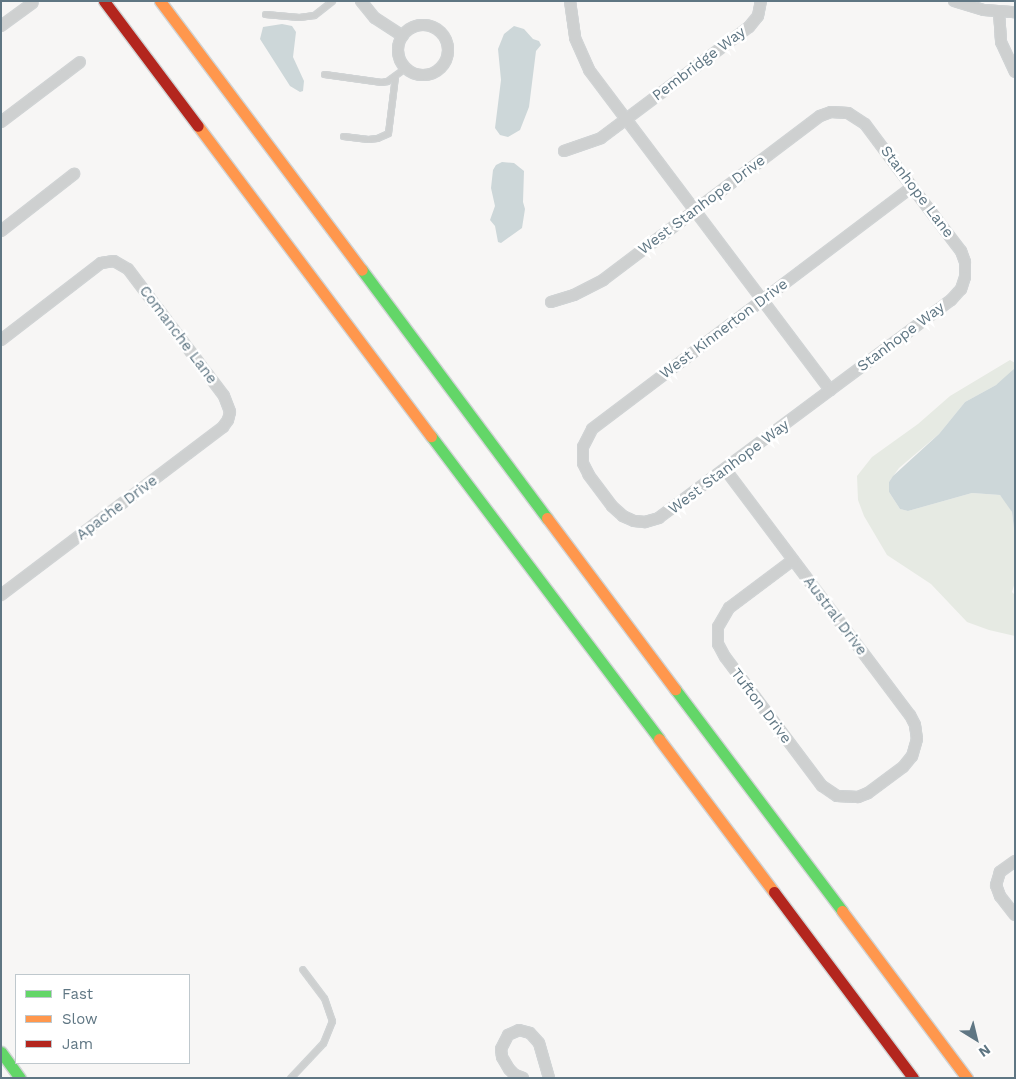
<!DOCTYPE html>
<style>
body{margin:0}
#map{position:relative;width:1016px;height:1079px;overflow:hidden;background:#f7f6f5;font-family:"Work Sans",sans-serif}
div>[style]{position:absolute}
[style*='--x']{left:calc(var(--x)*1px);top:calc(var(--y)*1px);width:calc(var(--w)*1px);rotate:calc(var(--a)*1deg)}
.green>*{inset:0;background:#e6eae3}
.water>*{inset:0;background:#cdd7d9}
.roads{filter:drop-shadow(1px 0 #d0d3d4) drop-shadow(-1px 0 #d0d3d4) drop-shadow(0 1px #d0d3d4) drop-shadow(0 -1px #d0d3d4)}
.lane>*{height:5px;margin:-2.5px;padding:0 2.5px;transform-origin:2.5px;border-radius:2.5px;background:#ced0d0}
.street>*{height:10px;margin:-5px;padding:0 5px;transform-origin:5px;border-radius:5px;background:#ced0d0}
.street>.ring{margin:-5px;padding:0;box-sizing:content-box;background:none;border:10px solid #ced0d0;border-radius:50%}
.fast>*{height:11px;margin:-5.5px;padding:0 5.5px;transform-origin:5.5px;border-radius:5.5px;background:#63d668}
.slow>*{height:11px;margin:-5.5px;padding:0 5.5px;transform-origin:5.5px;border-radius:5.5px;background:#ff974d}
.jam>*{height:11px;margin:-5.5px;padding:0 5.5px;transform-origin:5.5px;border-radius:5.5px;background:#b3261e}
span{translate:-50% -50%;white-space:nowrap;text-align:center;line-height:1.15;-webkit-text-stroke:5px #fff;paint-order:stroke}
.street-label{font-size:15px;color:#5f7683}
.frame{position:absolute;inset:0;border:2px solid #5f7683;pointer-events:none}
.legend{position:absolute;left:15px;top:974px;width:175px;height:90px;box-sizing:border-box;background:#fff;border:1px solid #bfc8cd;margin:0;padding:6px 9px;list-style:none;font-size:15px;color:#5f7683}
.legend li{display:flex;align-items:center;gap:10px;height:25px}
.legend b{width:25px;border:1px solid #bfc8cd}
.north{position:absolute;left:951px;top:1014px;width:50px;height:50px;-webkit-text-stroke:4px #fff;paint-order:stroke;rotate:144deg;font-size:14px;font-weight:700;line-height:20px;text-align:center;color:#5f7683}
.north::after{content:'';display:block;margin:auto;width:18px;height:22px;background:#5f7683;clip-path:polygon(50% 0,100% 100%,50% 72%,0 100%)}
</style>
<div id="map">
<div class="green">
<i style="clip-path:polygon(1010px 360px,1015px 363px,1015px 368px,1008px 376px,996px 385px,965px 402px,939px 434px,899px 468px,889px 482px,889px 492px,900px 509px,908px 511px,972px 493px,1000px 495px,1007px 503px,1012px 512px,1015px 538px,1015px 582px,1012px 592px,1015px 595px,1015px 636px,989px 630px,967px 622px,931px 584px,887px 555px,864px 516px,858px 500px,857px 476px,872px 457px,918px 424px,950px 396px)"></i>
</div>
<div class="water">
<i style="clip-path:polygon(282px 24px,292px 26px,296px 32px,293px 57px,304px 81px,303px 91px,300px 92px,290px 86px,260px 39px,263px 27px)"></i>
<i style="clip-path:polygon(514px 26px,524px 29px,533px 39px,539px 41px,541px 45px,536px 51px,529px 107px,520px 130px,508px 137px,500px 135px,495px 128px,501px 80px,498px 49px,504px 34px)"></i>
<i style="clip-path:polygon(502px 162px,514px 163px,524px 171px,523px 202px,525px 209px,522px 228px,501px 243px,498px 242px,495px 226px,490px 220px,495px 206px,491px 188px,493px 170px,496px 165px)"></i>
<i style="clip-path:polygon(1015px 368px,1015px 538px,1012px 512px,1000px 495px,972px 493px,908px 511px,900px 509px,889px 492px,889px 482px,893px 476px,939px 434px,965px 402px,996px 385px)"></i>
</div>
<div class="roads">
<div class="lane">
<i style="--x:265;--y:14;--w:34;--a:5"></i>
<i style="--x:299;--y:17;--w:15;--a:-8"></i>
<i style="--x:314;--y:15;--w:23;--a:-38"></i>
<i style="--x:324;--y:74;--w:58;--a:8"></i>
<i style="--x:381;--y:82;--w:6;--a:-9"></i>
<i style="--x:387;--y:81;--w:22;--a:-36"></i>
<i style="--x:343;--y:136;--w:25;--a:7"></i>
<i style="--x:368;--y:139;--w:9;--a:-6"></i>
<i style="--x:377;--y:138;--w:12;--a:-24"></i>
<i style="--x:388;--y:133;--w:57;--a:-83"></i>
<i style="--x:290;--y:1078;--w:48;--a:-46.7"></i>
<i style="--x:323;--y:1043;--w:24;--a:-68"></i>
<i style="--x:332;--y:1021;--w:24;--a:-109"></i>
<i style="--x:324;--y:998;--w:36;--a:-127"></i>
</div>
<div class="street">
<i style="--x:361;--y:1;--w:22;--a:51"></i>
<i style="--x:375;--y:18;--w:33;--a:33"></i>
<i style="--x:570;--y:1;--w:37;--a:82"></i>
<i style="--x:575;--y:38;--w:35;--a:66"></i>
<i style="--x:589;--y:70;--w:401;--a:53"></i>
<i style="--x:954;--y:1;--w:31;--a:17"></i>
<i style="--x:984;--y:10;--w:31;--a:4"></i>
<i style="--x:999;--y:12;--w:30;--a:86"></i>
<i style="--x:1001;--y:42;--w:33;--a:65"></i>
<i class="ring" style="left:398px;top:25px;width:40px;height:40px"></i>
<i style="--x:1;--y:26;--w:39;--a:-36"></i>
<i style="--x:1;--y:122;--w:99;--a:-37.2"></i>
<i style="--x:564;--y:151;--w:39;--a:-19"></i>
<i style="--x:601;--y:138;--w:185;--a:-36.9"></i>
<i style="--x:749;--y:27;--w:14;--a:-51"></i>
<i style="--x:758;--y:16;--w:15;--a:-79"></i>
<i style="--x:1;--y:231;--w:93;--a:-38"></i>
<i style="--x:551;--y:302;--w:24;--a:-17"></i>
<i style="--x:574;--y:295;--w:33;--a:-27"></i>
<i style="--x:603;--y:280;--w:272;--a:-37.1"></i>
<i style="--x:820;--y:116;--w:12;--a:-20"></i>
<i style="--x:831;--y:112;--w:17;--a:3"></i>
<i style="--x:848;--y:113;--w:20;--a:33"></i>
<i style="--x:865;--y:124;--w:79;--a:53.3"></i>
<i style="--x:912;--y:187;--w:81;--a:52.6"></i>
<i style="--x:961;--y:251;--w:12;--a:70"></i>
<i style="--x:965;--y:262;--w:15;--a:90"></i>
<i style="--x:965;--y:277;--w:13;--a:108"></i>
<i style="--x:961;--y:289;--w:15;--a:132"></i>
<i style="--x:951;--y:300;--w:364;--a:143.3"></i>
<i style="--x:659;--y:518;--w:15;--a:164"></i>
<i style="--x:645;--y:522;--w:11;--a:-175"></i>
<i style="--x:634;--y:521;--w:12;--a:-156"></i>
<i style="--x:623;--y:516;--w:15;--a:-138"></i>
<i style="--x:612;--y:506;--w:39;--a:-127"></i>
<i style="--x:589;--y:475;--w:13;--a:-117"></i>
<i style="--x:583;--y:463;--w:16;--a:-90"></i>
<i style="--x:583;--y:447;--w:20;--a:-63"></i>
<i style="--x:592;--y:429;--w:401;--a:-37.1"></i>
<i style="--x:1;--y:340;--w:126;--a:-37.6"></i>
<i style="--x:101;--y:263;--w:13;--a:-9"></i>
<i style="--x:114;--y:261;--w:16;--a:30"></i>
<i style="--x:128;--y:269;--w:159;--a:52.9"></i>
<i style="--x:224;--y:396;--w:17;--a:69"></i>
<i style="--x:230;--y:412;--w:8;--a:104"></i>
<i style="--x:228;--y:420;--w:9;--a:126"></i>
<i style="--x:223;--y:427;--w:278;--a:142.9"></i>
<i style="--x:725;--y:469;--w:308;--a:53.1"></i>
<i style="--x:910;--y:715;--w:11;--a:63"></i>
<i style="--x:915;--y:725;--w:14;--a:82"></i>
<i style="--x:917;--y:739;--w:18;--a:106"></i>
<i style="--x:912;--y:756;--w:14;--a:129"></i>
<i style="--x:903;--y:767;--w:44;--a:143.4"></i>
<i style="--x:868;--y:793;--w:11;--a:158"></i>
<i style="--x:858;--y:797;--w:21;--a:-177"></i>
<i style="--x:837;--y:796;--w:18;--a:-146"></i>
<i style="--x:822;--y:786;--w:161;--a:-126.9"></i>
<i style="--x:725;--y:657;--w:15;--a:-118"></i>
<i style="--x:718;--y:644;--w:17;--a:-90"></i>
<i style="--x:718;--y:627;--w:22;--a:-60"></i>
<i style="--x:729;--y:608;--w:80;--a:-36.9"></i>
<i style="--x:1015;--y:861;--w:19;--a:144"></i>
<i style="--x:1000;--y:872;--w:14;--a:107"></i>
<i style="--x:996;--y:885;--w:12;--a:70"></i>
<i style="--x:1000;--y:896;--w:24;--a:52"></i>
<i style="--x:523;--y:1078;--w:9;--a:-159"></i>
<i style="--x:515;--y:1075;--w:8;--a:-135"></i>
<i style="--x:509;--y:1069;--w:14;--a:-120"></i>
<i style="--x:502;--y:1057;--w:8;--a:-97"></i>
<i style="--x:501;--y:1049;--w:16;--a:-63"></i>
<i style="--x:508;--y:1035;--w:12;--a:-24"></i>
<i style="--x:519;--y:1030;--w:11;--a:15"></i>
<i style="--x:530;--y:1033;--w:13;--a:48"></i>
<i style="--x:539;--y:1043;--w:36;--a:74"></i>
</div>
<div class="fast">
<i style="--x:362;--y:270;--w:309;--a:53.3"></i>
<i style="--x:431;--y:436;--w:379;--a:53"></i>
<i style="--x:675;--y:689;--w:278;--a:53"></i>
<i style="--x:1;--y:1052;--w:32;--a:54"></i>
</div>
<div class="slow">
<i style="--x:160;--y:1;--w:336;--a:53.1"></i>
<i style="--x:198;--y:126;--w:388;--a:53.1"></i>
<i style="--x:547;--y:518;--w:214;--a:53.2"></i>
<i style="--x:659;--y:739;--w:191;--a:53.1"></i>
<i style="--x:842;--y:911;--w:209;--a:53.2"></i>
</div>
<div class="jam">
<i style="--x:104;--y:1;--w:156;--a:53.1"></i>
<i style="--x:774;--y:892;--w:232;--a:53.2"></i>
</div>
</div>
<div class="street-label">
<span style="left:699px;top:64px;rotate:-37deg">Pembridge Way</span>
<span style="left:917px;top:192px;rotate:53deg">Stanhope Lane</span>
<span style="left:702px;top:205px;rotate:-37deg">West Stanhope Drive</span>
<span style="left:724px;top:329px;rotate:-37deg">West Kinnerton Drive</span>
<span style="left:178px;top:335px;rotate:53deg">Comanche Lane</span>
<span style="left:901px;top:337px;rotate:-37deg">Stanhope Way</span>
<span style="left:729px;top:467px;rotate:-37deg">West Stanhope Way</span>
<span style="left:117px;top:508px;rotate:-37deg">Apache Drive</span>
<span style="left:835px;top:616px;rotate:53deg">Austral Drive</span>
<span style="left:761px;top:706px;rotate:53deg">Tufton Drive</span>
</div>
<div class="frame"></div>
<ul class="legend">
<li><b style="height:6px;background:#63d668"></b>Fast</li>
<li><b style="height:6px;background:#ff974d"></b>Slow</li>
<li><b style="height:6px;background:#b3261e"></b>Jam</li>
</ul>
<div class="north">N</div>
</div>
